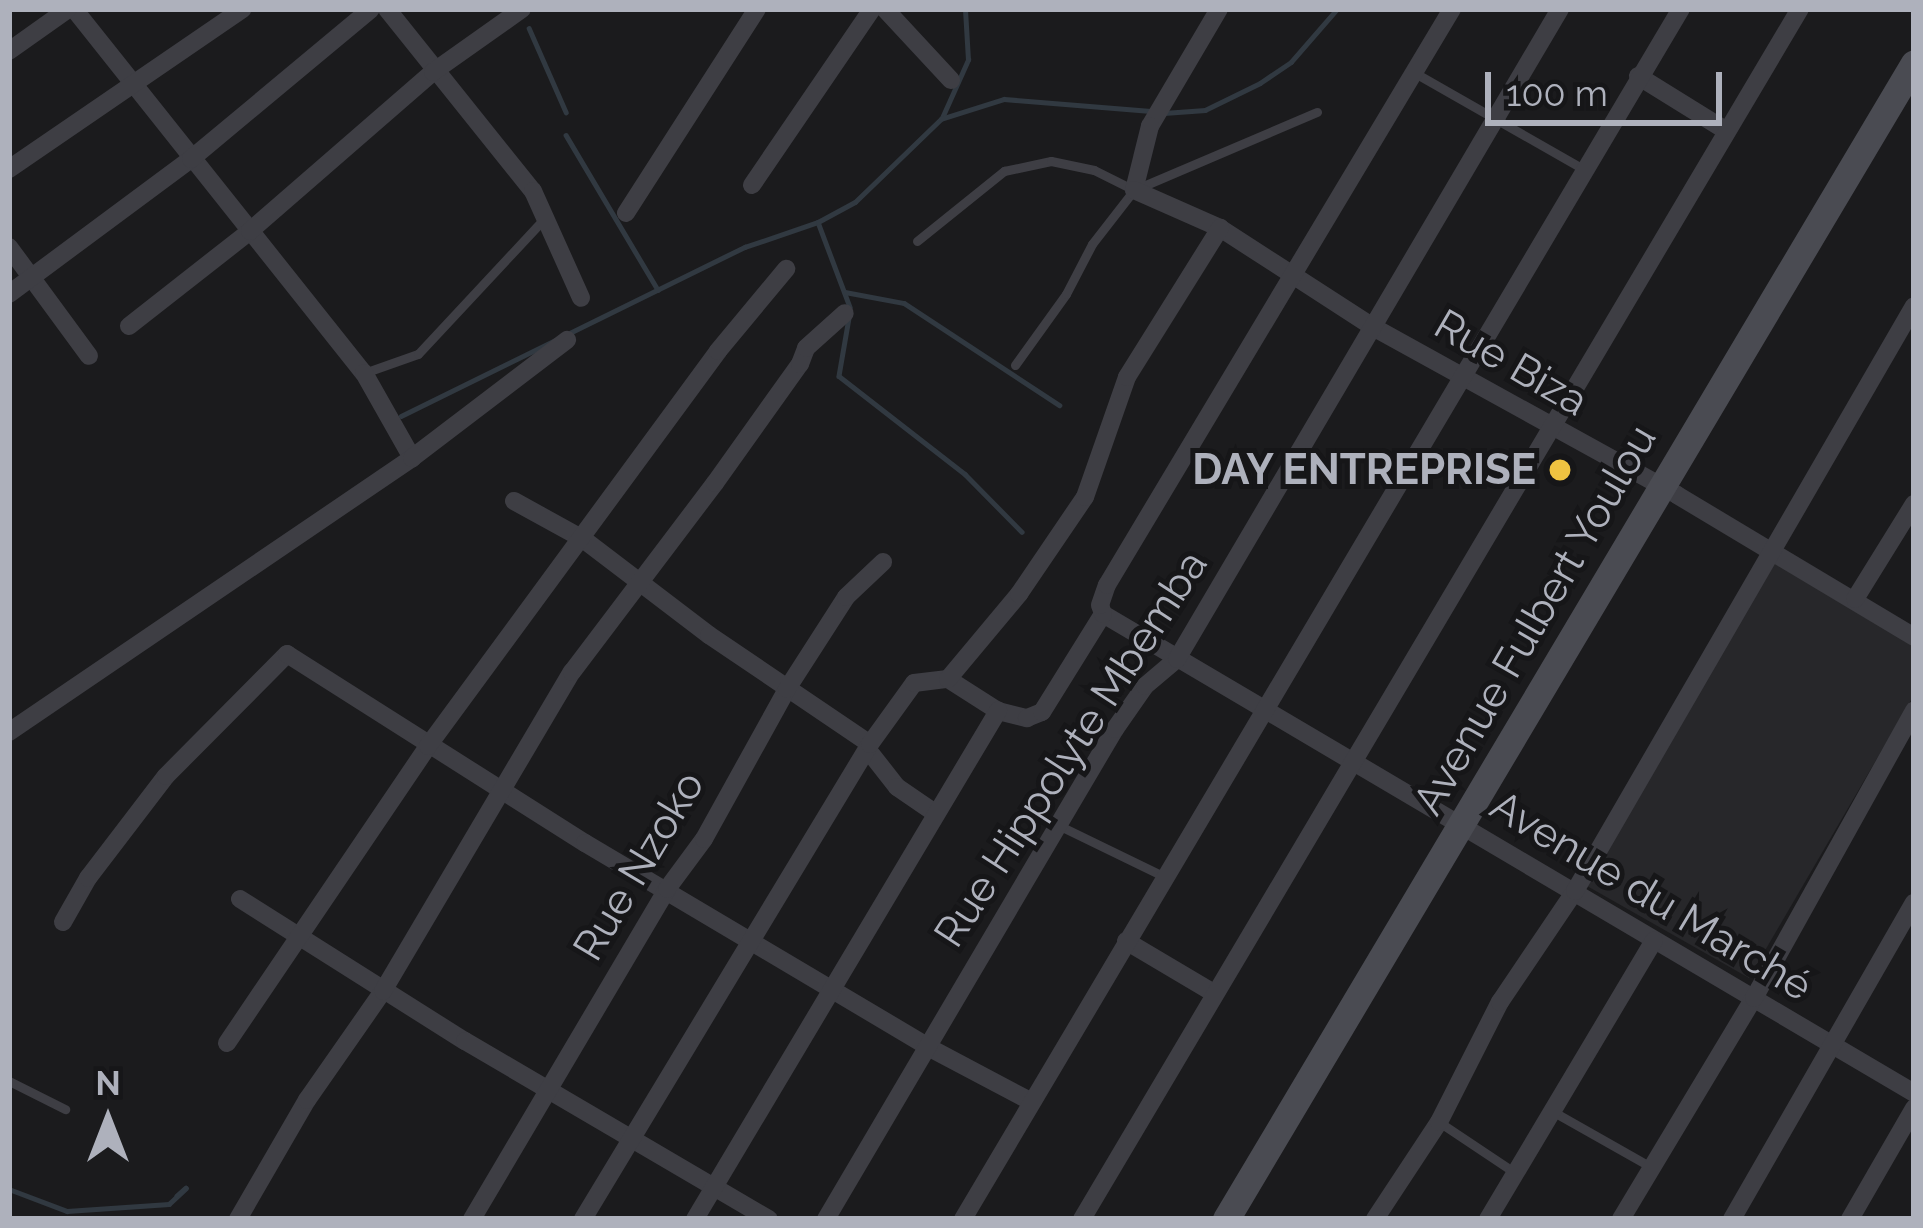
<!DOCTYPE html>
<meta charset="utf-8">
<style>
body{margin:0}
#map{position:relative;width:1923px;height:1228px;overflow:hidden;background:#1b1b1d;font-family:Raleway,sans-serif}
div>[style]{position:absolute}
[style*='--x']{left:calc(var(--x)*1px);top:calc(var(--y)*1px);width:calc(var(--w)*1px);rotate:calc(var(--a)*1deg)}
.built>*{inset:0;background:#27272a}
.stream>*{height:4.5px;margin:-2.25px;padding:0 2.25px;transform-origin:2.25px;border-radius:2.25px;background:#313941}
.service>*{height:9px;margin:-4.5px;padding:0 4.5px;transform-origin:4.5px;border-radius:4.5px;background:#3e3e44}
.minor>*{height:18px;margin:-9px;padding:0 9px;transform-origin:9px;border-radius:9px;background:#3e3e44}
.secondary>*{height:27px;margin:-13.5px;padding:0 13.5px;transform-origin:13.5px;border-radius:13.5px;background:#4a4b52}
.dots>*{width:33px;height:33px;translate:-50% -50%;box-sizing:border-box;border:6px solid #161618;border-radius:50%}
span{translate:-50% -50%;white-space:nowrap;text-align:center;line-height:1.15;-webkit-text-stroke:10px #161618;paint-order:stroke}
.street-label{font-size:42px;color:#aeb1bc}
.poi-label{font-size:42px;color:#aeb1bc;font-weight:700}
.right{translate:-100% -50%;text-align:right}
.frame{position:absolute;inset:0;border:12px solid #aeb1bc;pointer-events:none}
.north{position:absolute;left:48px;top:1060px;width:120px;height:120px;-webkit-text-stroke:9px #161618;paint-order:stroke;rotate:0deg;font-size:33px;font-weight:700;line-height:48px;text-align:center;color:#aeb1bc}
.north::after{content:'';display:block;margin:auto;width:42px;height:54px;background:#aeb1bc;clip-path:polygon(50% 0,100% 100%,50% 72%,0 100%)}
.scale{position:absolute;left:1485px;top:72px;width:237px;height:54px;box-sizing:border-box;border:6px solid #aeb1bc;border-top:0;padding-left:15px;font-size:36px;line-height:42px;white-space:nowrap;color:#aeb1bc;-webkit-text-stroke:9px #161618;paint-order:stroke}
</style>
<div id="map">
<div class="built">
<i style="clip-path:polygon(1771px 550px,1914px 637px,1914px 695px,1749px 978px,1580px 882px)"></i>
</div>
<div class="stream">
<i style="--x:529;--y:28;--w:92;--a:66.2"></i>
<i style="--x:1164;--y:113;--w:41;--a:-4.2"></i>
<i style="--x:1205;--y:110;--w:61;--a:-26.1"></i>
<i style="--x:1260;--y:83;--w:37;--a:-34"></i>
<i style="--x:1291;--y:62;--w:70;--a:-49"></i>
<i style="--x:942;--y:118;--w:64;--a:-65.9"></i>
<i style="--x:968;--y:60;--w:51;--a:-93.4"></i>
<i style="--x:566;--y:135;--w:180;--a:59.3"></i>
<i style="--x:818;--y:222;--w:91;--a:69.4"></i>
<i style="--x:845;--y:292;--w:60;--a:10.6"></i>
<i style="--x:904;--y:303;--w:186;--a:33.3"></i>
<i style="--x:849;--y:318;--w:59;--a:99.8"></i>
<i style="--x:839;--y:376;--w:160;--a:37.9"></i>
<i style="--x:965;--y:474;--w:81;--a:45.5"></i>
<i style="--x:401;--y:416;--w:383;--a:-26.2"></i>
<i style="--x:745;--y:247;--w:77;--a:-18.9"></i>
<i style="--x:818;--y:222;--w:42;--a:-28.4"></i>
<i style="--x:855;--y:202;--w:120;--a:-44"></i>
<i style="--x:941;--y:119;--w:66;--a:-17.6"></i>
<i style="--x:1004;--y:99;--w:147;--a:4.7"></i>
<i style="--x:9;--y:1189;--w:62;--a:20.8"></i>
<i style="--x:67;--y:1211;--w:102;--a:-3.9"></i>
<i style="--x:169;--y:1204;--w:23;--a:-43"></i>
<i style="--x:186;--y:1188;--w:12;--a:138"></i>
</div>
<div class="service">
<i style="--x:1415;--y:73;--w:193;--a:29.7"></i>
<i style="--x:917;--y:241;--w:112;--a:-38.8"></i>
<i style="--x:1004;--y:171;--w:48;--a:-12"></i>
<i style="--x:1051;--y:161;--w:44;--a:11.8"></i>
<i style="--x:1094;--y:170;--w:42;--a:26.6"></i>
<i style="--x:1015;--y:365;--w:87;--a:-54.3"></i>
<i style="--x:1066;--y:294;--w:56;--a:-62.5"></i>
<i style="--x:1092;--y:244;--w:68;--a:-52.1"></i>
<i style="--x:1134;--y:190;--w:199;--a:-23.1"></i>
<i style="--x:364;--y:373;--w:57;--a:-19.4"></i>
<i style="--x:418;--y:354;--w:183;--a:-47"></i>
<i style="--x:1058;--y:825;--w:119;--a:25.9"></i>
<i style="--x:9;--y:1081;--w:63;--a:26.6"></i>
<i style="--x:1552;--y:1111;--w:114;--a:29.5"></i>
<i style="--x:1439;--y:1122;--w:90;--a:33.7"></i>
</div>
<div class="minor">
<i style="--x:74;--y:9;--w:465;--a:51.5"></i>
<i style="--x:364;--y:373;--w:98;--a:60.5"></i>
<i style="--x:387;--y:9;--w:233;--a:51.3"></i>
<i style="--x:533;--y:191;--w:117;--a:65.8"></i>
<i style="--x:885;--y:9;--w:97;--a:47.1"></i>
<i style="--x:1219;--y:9;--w:136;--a:120.5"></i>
<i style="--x:1150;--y:126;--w:66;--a:104"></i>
<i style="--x:1134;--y:190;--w:94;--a:23.8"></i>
<i style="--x:1220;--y:228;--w:182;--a:32.9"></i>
<i style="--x:1373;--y:327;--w:347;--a:28.9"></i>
<i style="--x:1677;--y:495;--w:276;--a:30.9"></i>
<i style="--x:9;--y:51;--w:72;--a:-35.4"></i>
<i style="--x:1638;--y:76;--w:102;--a:31.8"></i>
<i style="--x:9;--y:169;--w:283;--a:-34.4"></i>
<i style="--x:752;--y:185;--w:213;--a:-55.7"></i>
<i style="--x:626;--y:213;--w:242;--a:-57.3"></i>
<i style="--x:9;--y:247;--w:135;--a:53.7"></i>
<i style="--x:9;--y:294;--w:227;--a:-36.6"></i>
<i style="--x:191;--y:159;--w:234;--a:-39.8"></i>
<i style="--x:129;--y:326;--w:154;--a:-38.1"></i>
<i style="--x:250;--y:231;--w:242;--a:-41"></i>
<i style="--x:433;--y:72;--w:109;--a:-35.3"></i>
<i style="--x:514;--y:501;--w:79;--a:28.8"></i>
<i style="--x:583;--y:539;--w:158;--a:37.3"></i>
<i style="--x:709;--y:635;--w:194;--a:34.1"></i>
<i style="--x:1855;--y:599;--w:112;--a:-58.2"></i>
<i style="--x:1103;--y:614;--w:942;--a:30.57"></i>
<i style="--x:948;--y:679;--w:59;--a:32.6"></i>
<i style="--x:998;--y:711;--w:30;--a:14"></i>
<i style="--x:1027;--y:718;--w:16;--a:-22"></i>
<i style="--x:1042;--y:712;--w:115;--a:-58.1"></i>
<i style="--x:1103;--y:614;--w:9;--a:-108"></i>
<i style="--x:1100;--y:605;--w:21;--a:-71"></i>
<i style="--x:1107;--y:585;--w:671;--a:-59.08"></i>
<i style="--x:9;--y:732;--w:487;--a:-34.2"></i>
<i style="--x:412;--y:458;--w:195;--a:-37.3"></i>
<i style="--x:868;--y:750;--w:47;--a:51.9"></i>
<i style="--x:897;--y:787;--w:46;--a:34.4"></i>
<i style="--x:240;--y:899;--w:266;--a:32.3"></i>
<i style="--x:465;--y:1041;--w:352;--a:30.4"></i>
<i style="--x:63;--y:922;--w:51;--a:-60.4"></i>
<i style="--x:88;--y:878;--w:128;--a:-52.6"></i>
<i style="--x:166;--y:776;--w:172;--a:-45.2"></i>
<i style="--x:287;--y:654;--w:353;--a:32.4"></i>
<i style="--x:585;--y:843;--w:399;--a:30.7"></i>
<i style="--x:928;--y:1047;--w:115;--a:27.9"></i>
<i style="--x:1126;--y:941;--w:100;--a:30.7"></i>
<i style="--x:227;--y:1043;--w:359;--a:-55.9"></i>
<i style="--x:428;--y:746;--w:490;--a:-53.7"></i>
<i style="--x:718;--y:351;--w:107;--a:-50.3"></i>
<i style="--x:238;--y:1219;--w:138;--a:-59.9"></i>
<i style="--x:307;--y:1100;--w:133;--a:-55.1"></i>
<i style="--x:383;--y:991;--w:371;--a:-59.4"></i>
<i style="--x:572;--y:672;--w:237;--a:-52.9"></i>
<i style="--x:715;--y:483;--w:146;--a:-54.5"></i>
<i style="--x:800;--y:364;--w:17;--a:-69"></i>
<i style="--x:806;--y:348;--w:52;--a:-41.9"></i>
<i style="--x:472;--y:1219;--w:383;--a:-59.4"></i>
<i style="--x:667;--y:889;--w:62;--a:-53.5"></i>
<i style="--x:704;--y:839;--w:171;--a:-61"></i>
<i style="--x:787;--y:689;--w:109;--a:-57.3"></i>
<i style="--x:846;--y:597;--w:51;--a:-43.4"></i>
<i style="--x:583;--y:1219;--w:555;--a:-58.86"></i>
<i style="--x:870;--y:744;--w:75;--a:-54.2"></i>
<i style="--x:914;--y:683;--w:34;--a:-7"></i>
<i style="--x:948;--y:679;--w:111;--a:-50.1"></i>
<i style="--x:1019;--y:594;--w:117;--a:-55.8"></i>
<i style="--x:1085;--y:497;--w:127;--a:-70.7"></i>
<i style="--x:1127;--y:377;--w:176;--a:-58"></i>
<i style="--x:695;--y:1219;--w:592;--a:-59.19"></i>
<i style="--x:826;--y:1219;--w:569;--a:-59.47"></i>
<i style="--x:1115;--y:729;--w:52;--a:-55.1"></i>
<i style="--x:1145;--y:686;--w:42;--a:-40.2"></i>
<i style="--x:1177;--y:659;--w:754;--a:-59.49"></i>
<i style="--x:963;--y:1219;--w:1407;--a:-59.32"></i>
<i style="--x:1082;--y:1219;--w:1407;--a:-59.32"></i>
<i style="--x:1375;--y:1219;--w:116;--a:-56.6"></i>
<i style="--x:1439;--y:1122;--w:135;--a:-63.1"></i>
<i style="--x:1500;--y:1002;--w:134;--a:-56"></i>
<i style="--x:1575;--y:891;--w:676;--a:-59.91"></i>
<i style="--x:1488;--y:1219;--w:324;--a:-59.2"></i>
<i style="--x:1621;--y:1219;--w:258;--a:-59"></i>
<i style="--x:1754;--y:998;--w:329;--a:-60.9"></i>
<i style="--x:1732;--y:1219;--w:365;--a:-60.1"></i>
<i style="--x:1850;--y:1219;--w:128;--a:-60"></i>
</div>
<div class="secondary">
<i style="--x:1226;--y:1219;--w:1345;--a:-59.24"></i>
</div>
<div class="dots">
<i style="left:1560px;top:470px;background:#efc341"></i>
</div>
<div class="street-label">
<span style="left:1511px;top:363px;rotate:30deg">Rue Biza</span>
<span style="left:1535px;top:620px;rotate:-60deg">Avenue Fulbert Youlou</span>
<span style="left:1071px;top:749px;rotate:-57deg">Rue Hippolyte Mbemba</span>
<span style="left:639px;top:866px;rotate:-59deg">Rue Nzoko</span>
<span style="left:1651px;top:896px;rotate:31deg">Avenue du Marché</span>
</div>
<div class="poi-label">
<span class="right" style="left:1536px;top:470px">DAY ENTREPRISE</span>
</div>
<div class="frame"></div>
<div class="north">N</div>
<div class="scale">100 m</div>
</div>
